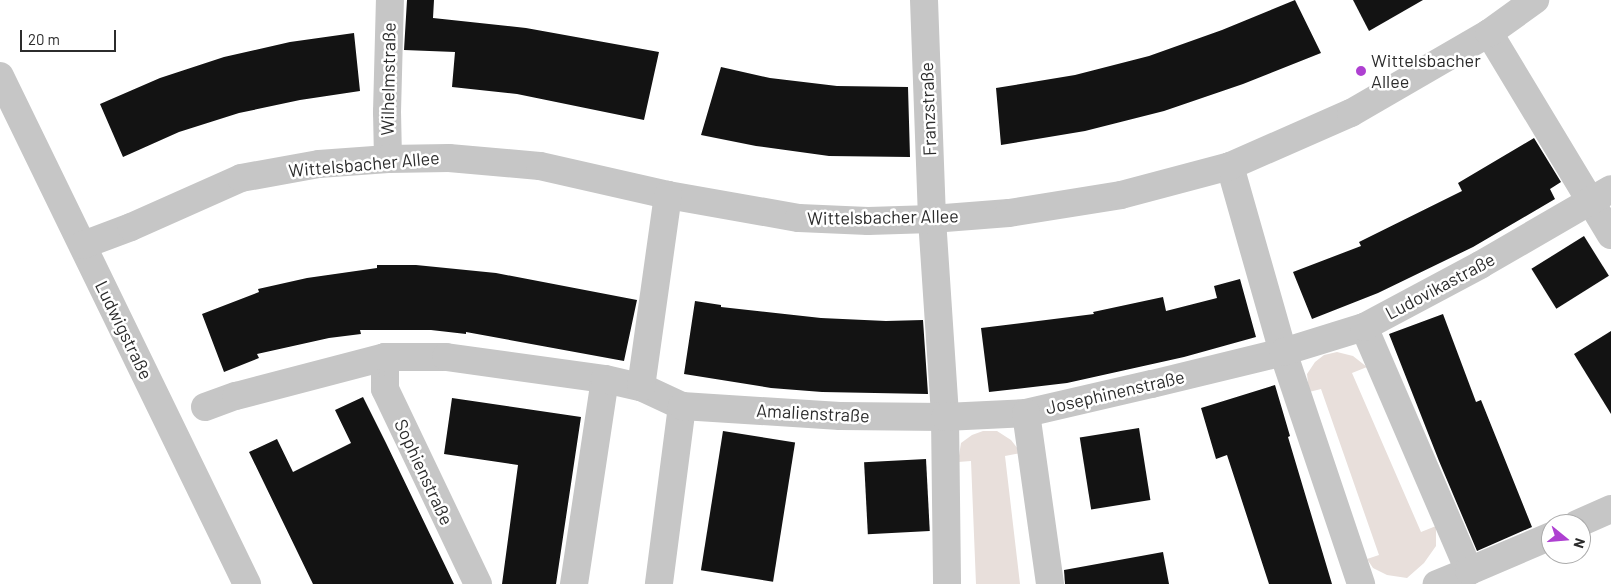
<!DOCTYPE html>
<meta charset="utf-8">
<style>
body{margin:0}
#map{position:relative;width:1611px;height:584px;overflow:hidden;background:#fff;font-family:Barlow,sans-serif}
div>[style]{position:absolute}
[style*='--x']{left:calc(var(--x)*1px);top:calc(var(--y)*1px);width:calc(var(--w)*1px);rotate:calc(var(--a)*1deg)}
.green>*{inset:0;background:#e8dfdb}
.building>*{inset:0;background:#131313;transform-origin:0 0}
.minor>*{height:28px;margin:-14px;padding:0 14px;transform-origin:14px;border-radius:14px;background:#c6c6c6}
.dots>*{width:14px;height:14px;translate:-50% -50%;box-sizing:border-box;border:2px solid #fff;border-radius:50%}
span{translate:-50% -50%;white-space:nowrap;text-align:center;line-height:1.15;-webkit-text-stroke:5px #fff;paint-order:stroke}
.poi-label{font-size:18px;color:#2c2c2c}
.left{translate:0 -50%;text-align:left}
.street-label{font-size:18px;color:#2c2c2c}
.north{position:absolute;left:1541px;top:514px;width:50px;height:50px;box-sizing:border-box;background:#fff;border:1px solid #ababab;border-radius:50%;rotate:107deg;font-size:14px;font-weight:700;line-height:20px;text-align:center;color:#2c2c2c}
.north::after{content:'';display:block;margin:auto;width:18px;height:22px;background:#ae40d1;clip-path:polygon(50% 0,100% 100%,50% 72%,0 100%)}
.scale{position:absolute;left:20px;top:30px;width:96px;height:22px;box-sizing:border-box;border:2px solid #2c2c2c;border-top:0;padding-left:6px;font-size:15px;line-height:18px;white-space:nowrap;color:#2c2c2c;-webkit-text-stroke:4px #fff;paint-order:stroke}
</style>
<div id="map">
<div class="green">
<i style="clip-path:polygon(1337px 352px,1353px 356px,1367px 367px,1352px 373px,1421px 532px,1436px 526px,1436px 546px,1424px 563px,1407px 578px,1387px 575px,1373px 568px,1367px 559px,1379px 555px,1321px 389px,1309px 392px,1307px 374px,1315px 362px,1324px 355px)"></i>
<i style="clip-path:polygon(983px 431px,997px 431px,1011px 440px,1021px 453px,1005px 456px,1020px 584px,976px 584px,971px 461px,958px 462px,961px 443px,972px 435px)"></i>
</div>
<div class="building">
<i style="clip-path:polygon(407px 0,434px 0,433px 18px,526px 28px,659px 52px,644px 120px,517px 94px,452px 87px,455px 52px,404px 50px)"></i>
<i style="clip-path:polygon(1295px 0,1321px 53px,1243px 84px,1164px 111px,1085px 131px,1001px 145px,996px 88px,1075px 75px,1149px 56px,1222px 30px)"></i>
<i style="clip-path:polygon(1353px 0,1423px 0,1369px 31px)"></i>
<i style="clip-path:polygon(354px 33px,360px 91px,300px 100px,239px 113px,179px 132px,123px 157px,100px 104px,160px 78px,224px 57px,290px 42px)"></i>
<i style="clip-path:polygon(721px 67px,770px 78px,837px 86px,908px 87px,910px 157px,829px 156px,756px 146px,701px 135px)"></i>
<i style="clip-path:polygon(1534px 138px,1561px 182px,1550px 189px,1555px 199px,1473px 247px,1378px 293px,1312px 319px,1293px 272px,1361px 246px,1359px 242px,1462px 191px,1458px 183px)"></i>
<i style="left:1584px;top:236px;width:47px;height:62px;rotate:58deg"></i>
<i style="clip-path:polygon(377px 265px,416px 265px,496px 273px,637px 300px,624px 361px,466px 332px,466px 334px,431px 330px,360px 330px,361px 334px,329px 338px,257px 354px,259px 358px,224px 372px,202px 314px,259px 292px,258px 289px,307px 278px,377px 268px)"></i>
<i style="clip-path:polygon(1240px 279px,1256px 337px,1184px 357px,1067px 383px,989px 392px,981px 328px,1094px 314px,1093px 312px,1163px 297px,1166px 311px,1217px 298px,1214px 286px)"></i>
<i style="clip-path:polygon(695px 301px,721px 305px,721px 307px,821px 318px,886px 321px,923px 320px,928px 394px,822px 392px,771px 388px,684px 374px)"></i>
<i style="clip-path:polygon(1443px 314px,1476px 402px,1481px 400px,1532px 527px,1477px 551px,1439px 461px,1389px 334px)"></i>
<i style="clip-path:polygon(1611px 331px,1611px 414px,1574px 354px)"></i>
<i style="clip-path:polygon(1275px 385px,1290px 436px,1288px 437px,1332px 584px,1269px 584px,1227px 455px,1216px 459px,1201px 408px)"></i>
<i style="clip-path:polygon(363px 397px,386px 443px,454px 584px,313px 584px,249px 452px,277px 439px,293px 472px,351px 443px,335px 410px)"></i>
<i style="clip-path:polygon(452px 398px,581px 417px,556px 584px,502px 584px,518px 465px,444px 454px)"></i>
<i style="left:1139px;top:428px;width:73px;height:60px;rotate:81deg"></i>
<i style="left:723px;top:431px;width:73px;height:141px;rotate:9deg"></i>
<i style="left:926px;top:459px;width:72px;height:62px;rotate:87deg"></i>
<i style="clip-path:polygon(1163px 552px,1169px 584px,1065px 584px,1064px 570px)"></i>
</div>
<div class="minor">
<i style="--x:924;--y:0;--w:219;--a:87.9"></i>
<i style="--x:932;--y:219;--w:198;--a:86.2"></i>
<i style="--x:945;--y:417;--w:167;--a:89.3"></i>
<i style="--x:1489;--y:33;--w:236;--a:58.9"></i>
<i style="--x:0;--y:76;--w:565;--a:64.07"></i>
<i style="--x:388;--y:159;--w:47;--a:-91.2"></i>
<i style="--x:387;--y:112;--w:112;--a:-88.5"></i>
<i style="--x:1230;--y:166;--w:193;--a:74.1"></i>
<i style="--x:1283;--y:352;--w:245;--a:71.4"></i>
<i style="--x:83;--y:245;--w:51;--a:-20.6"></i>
<i style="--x:131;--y:227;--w:120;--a:-24"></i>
<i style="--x:241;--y:178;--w:79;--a:-10.2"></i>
<i style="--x:319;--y:164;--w:69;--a:-4.1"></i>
<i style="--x:388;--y:159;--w:61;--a:-0.9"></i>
<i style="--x:449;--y:158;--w:91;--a:5"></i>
<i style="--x:540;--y:166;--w:131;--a:12.8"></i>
<i style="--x:668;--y:195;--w:133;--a:10"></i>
<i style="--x:799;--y:218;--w:69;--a:2.5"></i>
<i style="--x:868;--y:221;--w:64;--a:-1.8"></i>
<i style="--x:932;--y:219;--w:77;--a:-4.5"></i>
<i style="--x:1009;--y:213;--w:113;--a:-9.1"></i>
<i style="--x:1121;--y:195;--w:113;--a:-14.9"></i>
<i style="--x:1230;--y:166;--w:132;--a:-23.7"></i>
<i style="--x:1351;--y:113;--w:160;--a:-30.1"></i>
<i style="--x:1489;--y:33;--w:57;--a:-35.7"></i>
<i style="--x:1364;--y:327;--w:266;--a:66.7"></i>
<i style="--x:1469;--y:571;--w:35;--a:158"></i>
<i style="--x:385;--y:357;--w:32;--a:90"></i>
<i style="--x:385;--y:389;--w:216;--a:64.5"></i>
<i style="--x:641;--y:387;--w:45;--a:24.9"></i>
<i style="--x:682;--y:406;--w:179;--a:97.4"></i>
<i style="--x:682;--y:406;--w:158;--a:3.6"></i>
<i style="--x:840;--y:416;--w:105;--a:0.5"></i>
<i style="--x:945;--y:417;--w:81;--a:-2.8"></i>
<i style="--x:1026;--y:413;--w:129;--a:-13"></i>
<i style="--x:1152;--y:384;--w:135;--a:-13.7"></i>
<i style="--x:1283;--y:352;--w:85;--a:-17.2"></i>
<i style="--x:1364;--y:327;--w:132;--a:-28.1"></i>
<i style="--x:1480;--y:265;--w:151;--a:-30.1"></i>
<i style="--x:205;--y:407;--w:33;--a:-20"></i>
<i style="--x:236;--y:396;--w:154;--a:-14.7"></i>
<i style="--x:385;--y:357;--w:61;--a:0"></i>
<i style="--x:446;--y:357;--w:161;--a:7.9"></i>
<i style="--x:1026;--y:413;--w:173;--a:82"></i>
<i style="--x:1577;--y:524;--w:37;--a:-24"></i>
<i style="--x:1469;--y:571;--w:89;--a:-23.1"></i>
<i style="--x:574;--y:584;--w:207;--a:-81.4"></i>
<i style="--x:605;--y:379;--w:37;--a:13"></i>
<i style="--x:641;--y:387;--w:194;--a:-82"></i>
</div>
<div class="dots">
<i style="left:1361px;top:71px;background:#ae40d1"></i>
</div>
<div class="poi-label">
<span class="left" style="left:1371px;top:71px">Wittelsbacher<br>Allee</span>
</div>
<div class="street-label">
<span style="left:388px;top:79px;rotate:-89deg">Wilhelmstraße</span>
<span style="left:928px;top:109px;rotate:-92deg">Franzstraße</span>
<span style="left:364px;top:164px;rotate:-5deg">Wittelsbacher Allee</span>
<span style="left:883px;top:217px;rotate:-1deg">Wittelsbacher Allee</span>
<span style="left:1440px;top:286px;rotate:-28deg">Ludovikastraße</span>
<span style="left:124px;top:330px;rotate:64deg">Ludwigstraße</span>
<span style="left:1115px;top:392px;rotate:-13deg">Josephinenstraße</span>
<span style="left:813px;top:413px;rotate:3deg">Amalienstraße</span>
<span style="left:424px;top:472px;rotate:65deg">Sophienstraße</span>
</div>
<div class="north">N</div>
<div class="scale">20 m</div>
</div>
